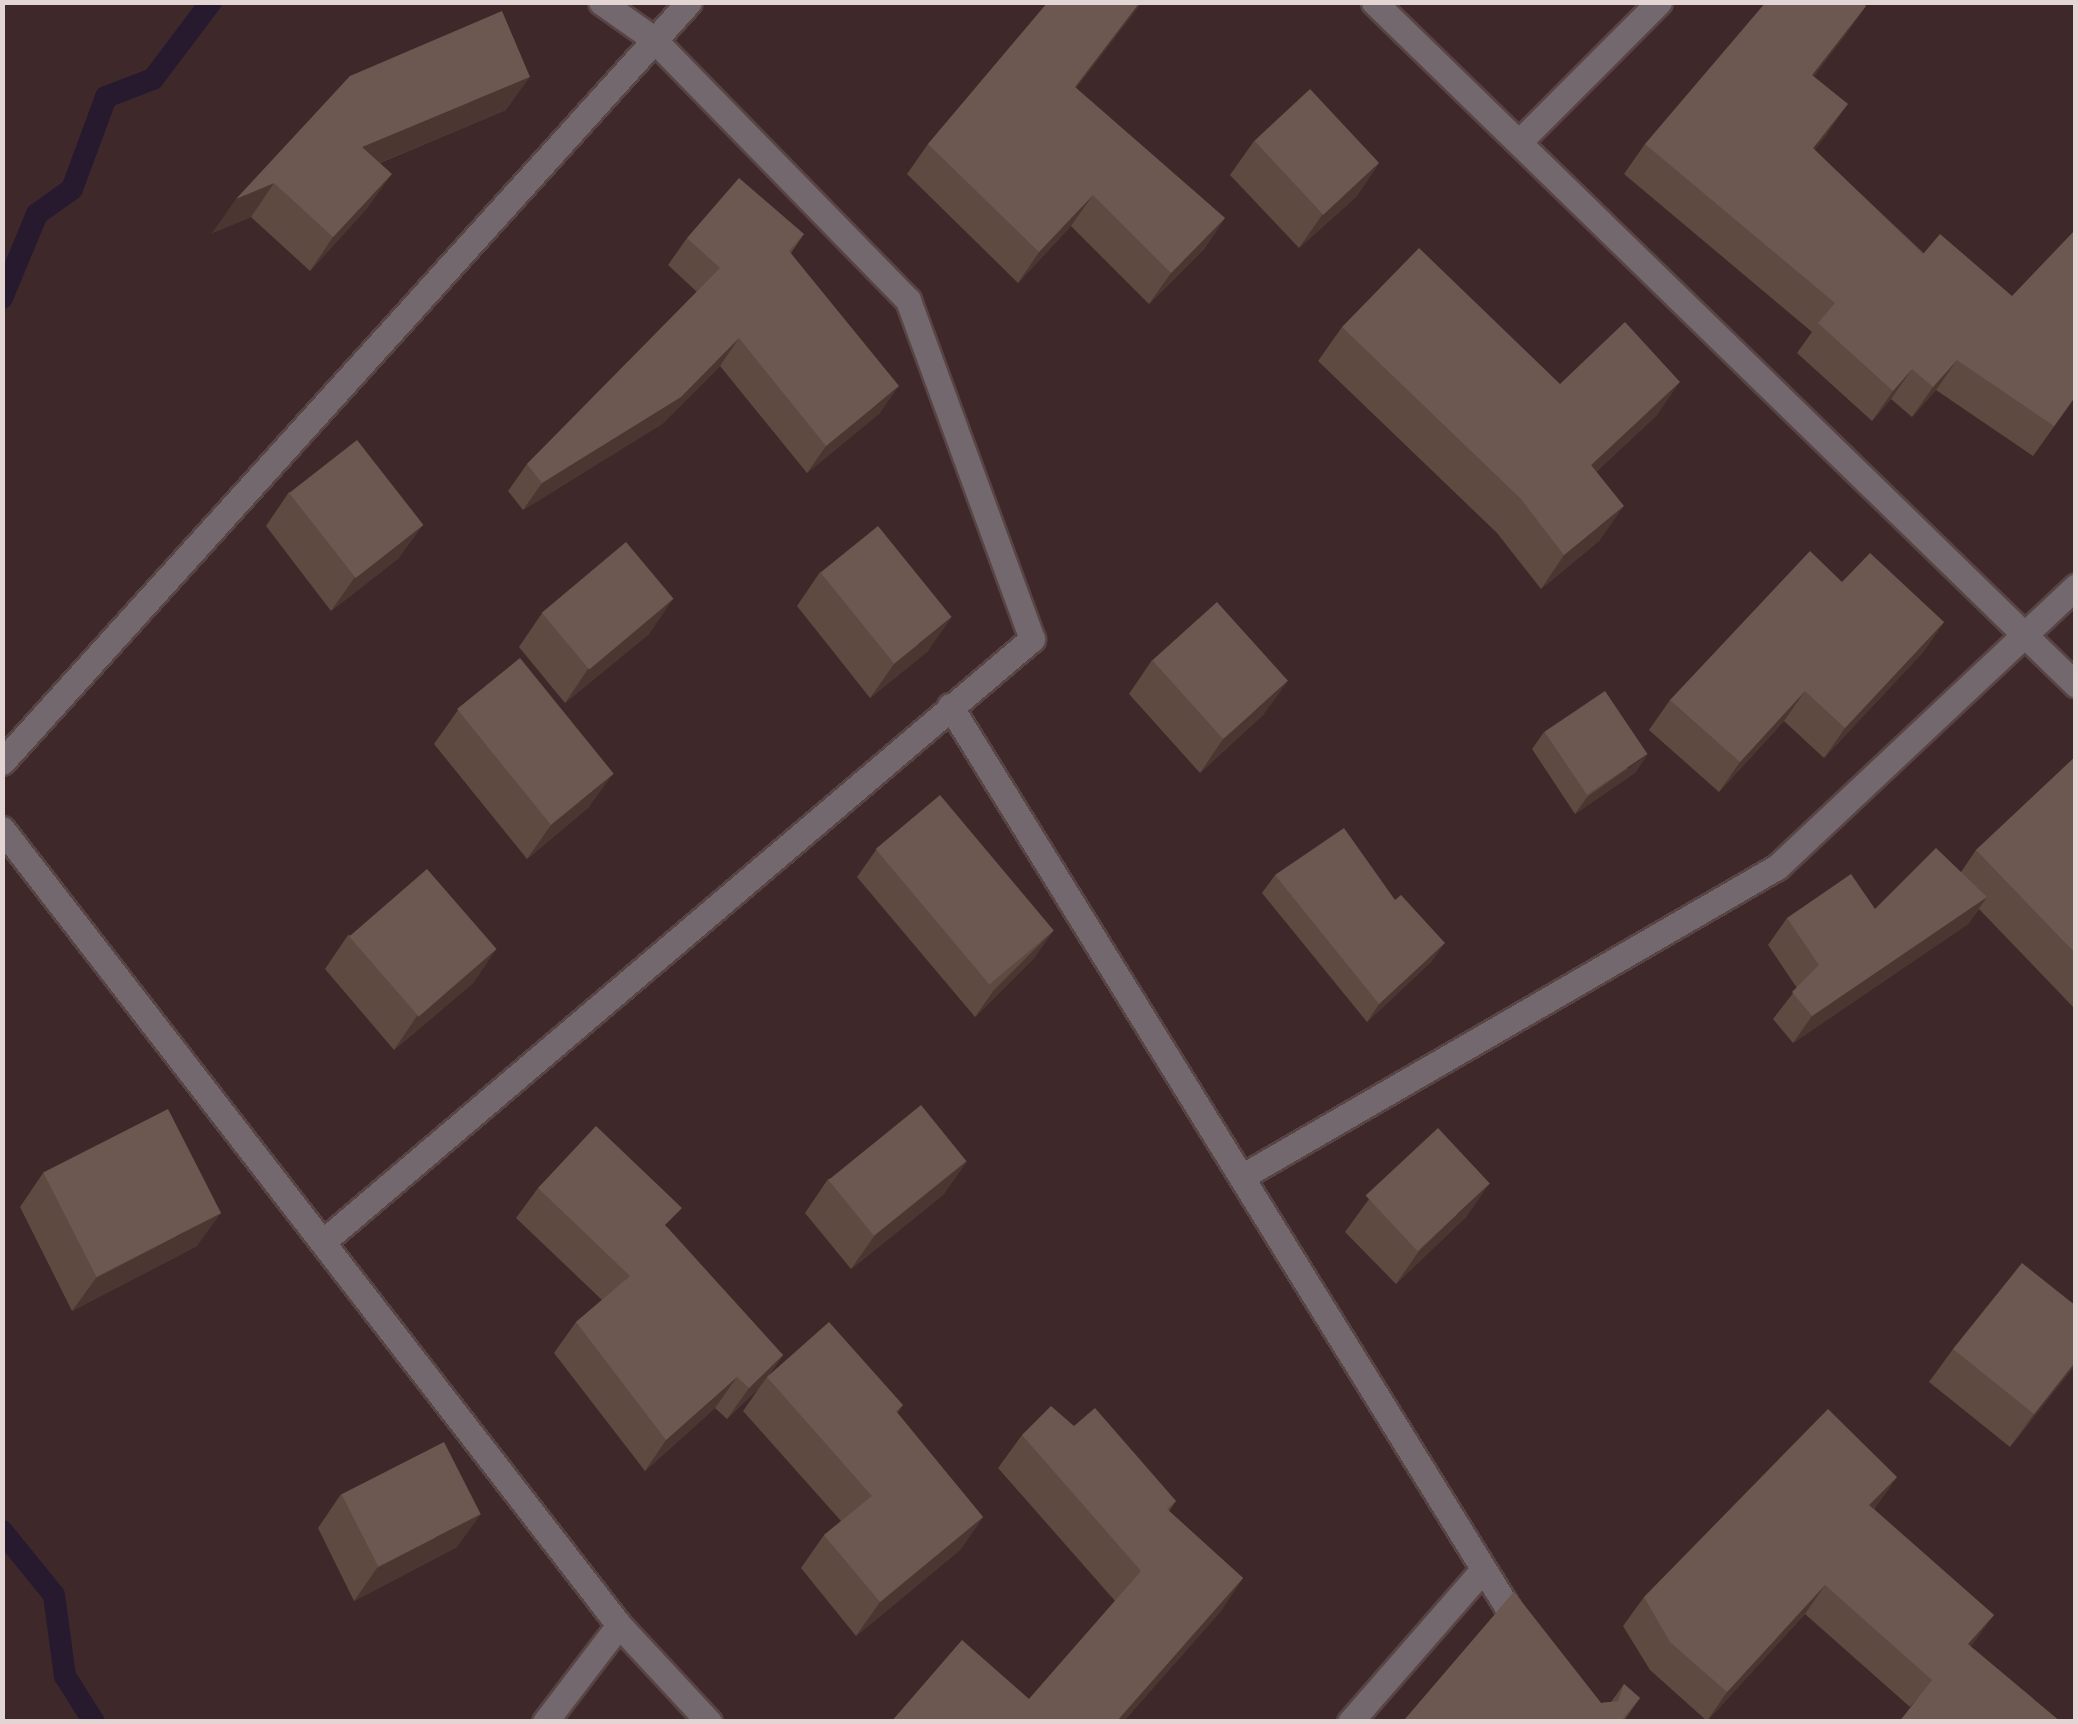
<!DOCTYPE html>
<style>
body{margin:0}
#map{position:relative;width:2078px;height:1724px;overflow:hidden;background:#3e282a;font-family:Commissioner,sans-serif}
div>[style]{position:absolute}
[style*='--x']{left:calc(var(--x)*1px);top:calc(var(--y)*1px);width:calc(var(--w)*1px);rotate:calc(var(--a)*1deg)}
.stream>*{height:22px;margin:-11px;padding:0 11px;transform-origin:11px;border-radius:11px;background:#271a2f}
.roads{filter:drop-shadow(2px 0 #594445) drop-shadow(-2px 0 #594445) drop-shadow(0 2px #594445) drop-shadow(0 -2px #594445)}
.minor>*{height:25px;margin:-12.5px;padding:0 12.5px;transform-origin:12.5px;border-radius:12.5px;background:#72686e}
.wall>*{inset:0;background:#5e4a40}
.shaded-wall>*{inset:0;background:#4b3631}
.building>*{inset:0;background:#6c5850;transform-origin:0 0}
span{translate:-50% -50%;white-space:nowrap;text-align:center;line-height:1.15;-webkit-text-stroke:9px #341f20;paint-order:stroke}
.frame{position:absolute;inset:0;border:5px solid #e4d5d5;pointer-events:none}
</style>
<div id="map">
<div class="stream">
<i style="--x:2;--y:298;--w:91;--a:-67.4"></i>
<i style="--x:37;--y:214;--w:43;--a:-35.5"></i>
<i style="--x:72;--y:189;--w:98;--a:-69.7"></i>
<i style="--x:106;--y:97;--w:50;--a:-21"></i>
<i style="--x:153;--y:79;--w:96;--a:-53"></i>
<i style="--x:2;--y:1531;--w:82;--a:50.9"></i>
<i style="--x:54;--y:1595;--w:82;--a:82.3"></i>
<i style="--x:65;--y:1676;--w:54;--a:57.8"></i>
</div>
<div class="roads">
<div class="minor">
<i style="--x:1374;--y:2;--w:979;--a:44.21"></i>
<i style="--x:1519;--y:142;--w:198;--a:-45"></i>
<i style="--x:950;--y:706;--w:1088;--a:58.27"></i>
<i style="--x:2;--y:762;--w:1024;--a:-47.89"></i>
<i style="--x:2;--y:829;--w:1007;--a:52.22"></i>
<i style="--x:619;--y:1625;--w:132;--a:47.1"></i>
<i style="--x:1243;--y:1176;--w:617;--a:-30.06"></i>
<i style="--x:1777;--y:867;--w:410;--a:-43.2"></i>
<i style="--x:325;--y:1240;--w:928;--a:-40.37"></i>
<i style="--x:1032;--y:639;--w:361;--a:-110.1"></i>
<i style="--x:908;--y:300;--w:368;--a:-134.3"></i>
<i style="--x:651;--y:37;--w:61;--a:-145"></i>
<i style="--x:545;--y:1722;--w:122;--a:-52.7"></i>
<i style="--x:1350;--y:1722;--w:199;--a:-48.9"></i>
</div>
</div>
<div class="wall">
<i style="clip-path:polygon(1048px 2px,1142px 2px,1076px 88px,1225px 218px,1204px 249px,1149px 304px,1071px 226px,1018px 283px,907px 174px,928px 144px)"></i>
<i style="clip-path:polygon(1866px 6px,1814px 76px,1827px 134px,1814px 150px,2076px 396px,2033px 456px,1936px 390px,1912px 417px,1891px 399px,1872px 421px,1797px 353px,1812px 332px,1624px 174px,1645px 144px)"></i>
<i style="clip-path:polygon(350px 76px,506px 110px,380px 163px,368px 207px,310px 271px,251px 217px,212px 233px)"></i>
<i style="clip-path:polygon(1254px 141px,1379px 163px,1356px 197px,1299px 248px,1230px 175px)"></i>
<i style="clip-path:polygon(804px 234px,791px 253px,880px 413px,807px 473px,720px 366px,662px 424px,523px 510px,508px 491px,527px 464px,697px 292px,668px 265px,687px 238px)"></i>
<i style="clip-path:polygon(1342px 327px,1560px 384px,1657px 415px,1596px 472px,1600px 540px,1541px 589px,1497px 533px,1318px 361px)"></i>
<i style="clip-path:polygon(289px 492px,399px 558px,331px 611px,266px 526px)"></i>
<i style="clip-path:polygon(820px 572px,928px 651px,870px 698px,797px 606px)"></i>
<i style="clip-path:polygon(1842px 582px,1944px 622px,1923px 652px,1824px 758px,1784px 721px,1719px 792px,1649px 730px,1670px 700px)"></i>
<i style="clip-path:polygon(542px 613px,650px 633px,565px 703px,519px 647px)"></i>
<i style="clip-path:polygon(1152px 660px,1264px 714px,1200px 773px,1129px 694px)"></i>
<i style="clip-path:polygon(458px 710px,589px 807px,527px 859px,434px 744px)"></i>
<i style="clip-path:polygon(1544px 732px,1636px 772px,1575px 814px,1532px 749px)"></i>
<i style="clip-path:polygon(2076px 756px,2076px 1010px,1979px 909px,1968px 924px,1793px 1043px,1773px 1019px,1797px 988px,1768px 945px,1787px 918px,1875px 909px,1961px 872px,1976px 850px)"></i>
<i style="clip-path:polygon(876px 850px,1053px 931px,1034px 958px,975px 1017px,857px 877px)"></i>
<i style="clip-path:polygon(1275px 875px,1432px 961px,1367px 1022px,1262px 893px)"></i>
<i style="clip-path:polygon(348px 935px,496px 949px,473px 983px,394px 1050px,325px 969px)"></i>
<i style="clip-path:polygon(967px 1161px,943px 1195px,851px 1269px,805px 1213px,828px 1179px)"></i>
<i style="clip-path:polygon(43px 1173px,197px 1246px,72px 1311px,20px 1207px)"></i>
<i style="clip-path:polygon(538px 1188px,668px 1228px,783px 1355px,769px 1375px,903px 1405px,897px 1413px,983px 1517px,960px 1550px,856px 1636px,801px 1568px,824px 1535px,841px 1521px,743px 1411px,759px 1388px,727px 1419px,715px 1408px,645px 1471px,554px 1353px,576px 1322px,602px 1300px,516px 1218px)"></i>
<i style="clip-path:polygon(1369px 1199px,1467px 1216px,1396px 1284px,1345px 1232px)"></i>
<i style="clip-path:polygon(2076px 1306px,2076px 1364px,2010px 1447px,1929px 1382px,1953px 1349px)"></i>
<i style="clip-path:polygon(1074px 1426px,1176px 1501px,1169px 1511px,1243px 1578px,1220px 1612px,1123px 1722px,891px 1722px,1029px 1699px,1115px 1601px,998px 1468px,1022px 1435px)"></i>
<i style="clip-path:polygon(1897px 1477px,1874px 1509px,1994px 1615px,1910px 1707px,1805px 1614px,1707px 1721px,1650px 1670px,1623px 1626px,1644px 1597px)"></i>
<i style="clip-path:polygon(341px 1494px,457px 1547px,354px 1601px,318px 1528px)"></i>
<i style="clip-path:polygon(1514px 1592px,1601px 1703px,1611px 1702px,1624px 1684px,1640px 1698px,1623px 1722px,1403px 1722px)"></i>
</div>
<div class="shaded-wall">
<i style="clip-path:polygon(1140px 2px,1142px 2px,1054px 117px,1075px 87px)"></i>
<i style="clip-path:polygon(1866px 6px,1845px 36px,1791px 105px,1812px 75px)"></i>
<i style="clip-path:polygon(530px 77px,506px 110px,338px 180px,362px 147px)"></i>
<i style="clip-path:polygon(1848px 104px,1827px 134px,1792px 178px,1813px 148px)"></i>
<i style="clip-path:polygon(1379px 163px,1356px 197px,1299px 248px,1322px 215px)"></i>
<i style="clip-path:polygon(392px 174px,368px 207px,310px 271px,333px 237px)"></i>
<i style="clip-path:polygon(274px 183px,251px 217px,212px 233px,236px 199px)"></i>
<i style="clip-path:polygon(1093px 195px,1071px 226px,1018px 283px,1039px 252px)"></i>
<i style="clip-path:polygon(1225px 218px,1204px 249px,1149px 304px,1171px 273px)"></i>
<i style="clip-path:polygon(739px 338px,720px 366px,662px 424px,523px 510px,542px 483px)"></i>
<i style="clip-path:polygon(1957px 360px,1936px 390px,1912px 417px,1933px 387px)"></i>
<i style="clip-path:polygon(1912px 369px,1891px 399px,1872px 421px,1893px 391px)"></i>
<i style="clip-path:polygon(1680px 382px,1657px 415px,1567px 499px,1591px 465px)"></i>
<i style="clip-path:polygon(899px 386px,880px 413px,807px 473px,826px 446px)"></i>
<i style="clip-path:polygon(1624px 506px,1600px 540px,1541px 589px,1564px 555px)"></i>
<i style="clip-path:polygon(423px 525px,399px 558px,331px 611px,355px 577px)"></i>
<i style="clip-path:polygon(673px 599px,650px 633px,565px 703px,588px 669px)"></i>
<i style="clip-path:polygon(952px 617px,928px 651px,870px 698px,894px 664px)"></i>
<i style="clip-path:polygon(1944px 622px,1923px 652px,1824px 758px,1845px 728px)"></i>
<i style="clip-path:polygon(1288px 681px,1264px 714px,1200px 773px,1223px 739px)"></i>
<i style="clip-path:polygon(1805px 691px,1784px 721px,1719px 792px,1740px 762px)"></i>
<i style="clip-path:polygon(1648px 754px,1636px 772px,1575px 814px,1587px 797px)"></i>
<i style="clip-path:polygon(613px 774px,589px 807px,527px 859px,551px 825px)"></i>
<i style="clip-path:polygon(1987px 897px,1968px 924px,1793px 1043px,1812px 1016px)"></i>
<i style="clip-path:polygon(1053px 931px,1034px 958px,975px 1017px,994px 990px)"></i>
<i style="clip-path:polygon(1445px 943px,1432px 961px,1367px 1022px,1379px 1004px)"></i>
<i style="clip-path:polygon(496px 949px,473px 983px,394px 1050px,417px 1016px)"></i>
<i style="clip-path:polygon(967px 1161px,943px 1195px,851px 1269px,875px 1235px)"></i>
<i style="clip-path:polygon(1490px 1183px,1467px 1216px,1396px 1284px,1419px 1251px)"></i>
<i style="clip-path:polygon(221px 1213px,197px 1246px,72px 1311px,96px 1278px)"></i>
<i style="clip-path:polygon(783px 1355px,759px 1388px,727px 1419px,749px 1388px)"></i>
<i style="clip-path:polygon(2076px 1361px,2076px 1364px,2010px 1447px,2034px 1414px)"></i>
<i style="clip-path:polygon(737px 1377px,715px 1408px,645px 1471px,666px 1440px)"></i>
<i style="clip-path:polygon(1897px 1477px,1876px 1506px,1849px 1533px,1869px 1505px)"></i>
<i style="clip-path:polygon(481px 1514px,457px 1547px,354px 1601px,377px 1568px)"></i>
<i style="clip-path:polygon(983px 1517px,960px 1550px,856px 1636px,880px 1602px)"></i>
<i style="clip-path:polygon(1243px 1578px,1220px 1612px,1123px 1722px,1116px 1722px)"></i>
<i style="clip-path:polygon(1825px 1585px,1805px 1614px,1707px 1721px,1727px 1692px)"></i>
<i style="clip-path:polygon(1994px 1615px,1973px 1644px,1948px 1673px,1968px 1644px)"></i>
</div>
<div class="building">
<i style="clip-path:polygon(1048px 2px,1140px 2px,1075px 87px,1225px 218px,1171px 273px,1093px 195px,1039px 252px,928px 144px)"></i>
<i style="clip-path:polygon(1766px 2px,1861px 2px,1866px 6px,1812px 75px,1848px 104px,1813px 148px,1923px 254px,1940px 234px,2012px 296px,2076px 229px,2076px 395px,2054px 426px,1957px 360px,1933px 387px,1912px 369px,1893px 391px,1818px 323px,1835px 303px,1645px 144px)"></i>
<i style="clip-path:polygon(502px 11px,530px 77px,362px 147px,392px 174px,333px 237px,274px 183px,236px 199px,350px 76px)"></i>
<i style="left:1310px;top:89px;width:101px;height:76px;rotate:47deg"></i>
<i style="clip-path:polygon(739px 178px,804px 234px,789px 251px,899px 386px,826px 446px,739px 338px,681px 397px,542px 483px,527px 464px,720px 268px,687px 238px)"></i>
<i style="clip-path:polygon(1419px 248px,1560px 384px,1625px 322px,1680px 382px,1591px 465px,1624px 506px,1564px 555px,1521px 499px,1342px 327px)"></i>
<i style="left:357px;top:440px;width:108px;height:86px;rotate:52deg"></i>
<i style="left:878px;top:526px;width:117px;height:74px;rotate:51deg"></i>
<i style="left:626px;top:542px;width:74px;height:110px;rotate:50deg"></i>
<i style="clip-path:polygon(1810px 551px,1842px 582px,1870px 553px,1944px 622px,1845px 728px,1805px 691px,1740px 762px,1670px 700px)"></i>
<i style="left:1217px;top:602px;width:106px;height:87px;rotate:48deg"></i>
<i style="left:520px;top:658px;width:149px;height:81px;rotate:51deg"></i>
<i style="left:1605px;top:691px;width:76px;height:73px;rotate:56deg"></i>
<i style="clip-path:polygon(2076px 756px,2076px 954px,1976px 850px)"></i>
<i style="left:940px;top:795px;width:177px;height:84px;rotate:50deg"></i>
<i style="clip-path:polygon(1344px 828px,1395px 900px,1401px 895px,1445px 943px,1379px 1004px,1275px 875px)"></i>
<i style="clip-path:polygon(1936px 848px,1987px 897px,1812px 1016px,1792px 992px,1819px 965px,1787px 918px,1851px 874px,1875px 909px)"></i>
<i style="left:427px;top:869px;width:106px;height:103px;rotate:49deg"></i>
<i style="left:921px;top:1105px;width:72px;height:119px;rotate:51deg"></i>
<i style="left:168px;top:1109px;width:117px;height:140px;rotate:63deg"></i>
<i style="clip-path:polygon(596px 1126px,682px 1208px,665px 1225px,783px 1355px,749px 1388px,737px 1377px,666px 1440px,576px 1322px,630px 1276px,538px 1188px)"></i>
<i style="left:1438px;top:1128px;width:76px;height:99px;rotate:47deg"></i>
<i style="clip-path:polygon(2022px 1263px,2076px 1306px,2076px 1361px,2034px 1414px,1953px 1349px)"></i>
<i style="clip-path:polygon(829px 1322px,903px 1405px,896px 1411px,983px 1517px,880px 1602px,824px 1535px,872px 1496px,767px 1377px)"></i>
<i style="clip-path:polygon(1051px 1406px,1074px 1426px,1095px 1408px,1176px 1501px,1167px 1509px,1243px 1578px,1116px 1722px,891px 1722px,962px 1640px,1029px 1699px,1141px 1571px,1022px 1435px)"></i>
<i style="clip-path:polygon(1828px 1409px,1897px 1477px,1869px 1505px,1994px 1615px,1968px 1644px,2061px 1722px,1899px 1722px,1932px 1680px,1825px 1585px,1727px 1692px,1670px 1642px,1644px 1597px)"></i>
<i style="left:444px;top:1442px;width:81px;height:115px;rotate:63deg"></i>
<i style="clip-path:polygon(1514px 1592px,1601px 1703px,1618px 1701px,1624px 1684px,1640px 1698px,1620px 1722px,1408px 1722px,1405px 1719px)"></i>
</div>
<div class="frame"></div>
</div>
